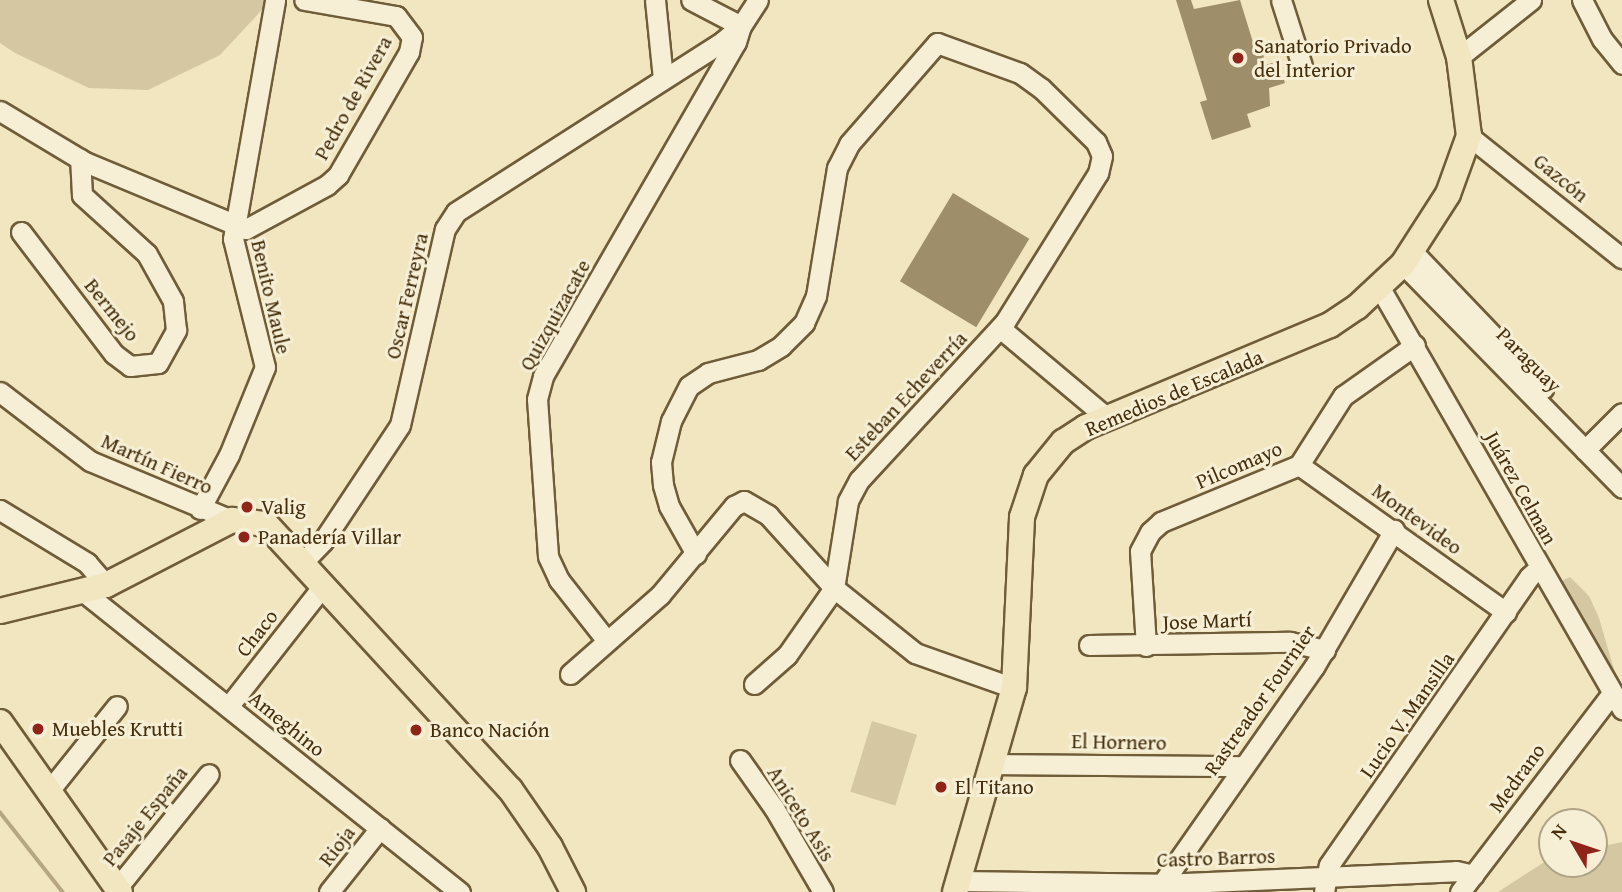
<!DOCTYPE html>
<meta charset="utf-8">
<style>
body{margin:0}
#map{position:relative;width:1622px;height:892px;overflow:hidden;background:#f1e6c0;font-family:"Gentium Book Plus",serif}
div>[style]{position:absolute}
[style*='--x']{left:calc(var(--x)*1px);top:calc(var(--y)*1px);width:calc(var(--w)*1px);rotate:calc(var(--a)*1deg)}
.green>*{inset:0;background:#d4c7a1;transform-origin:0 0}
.stream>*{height:3.5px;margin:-1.75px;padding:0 1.75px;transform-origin:1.75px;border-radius:1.75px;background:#b6a782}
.building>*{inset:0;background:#9e8e69;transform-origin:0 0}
.roads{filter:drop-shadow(2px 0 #6f5c38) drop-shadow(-2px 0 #6f5c38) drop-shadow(0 2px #6f5c38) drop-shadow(0 -2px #6f5c38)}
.minor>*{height:19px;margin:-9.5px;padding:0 9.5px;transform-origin:9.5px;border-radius:9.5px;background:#f6efd6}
.major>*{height:24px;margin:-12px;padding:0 12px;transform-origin:12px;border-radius:12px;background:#f1e6c0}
.dots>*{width:19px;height:19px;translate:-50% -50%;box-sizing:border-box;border:4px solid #f6efd6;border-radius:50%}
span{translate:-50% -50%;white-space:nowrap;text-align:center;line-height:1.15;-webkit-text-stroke:6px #f6efd6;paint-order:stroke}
.poi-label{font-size:21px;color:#442e0b}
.left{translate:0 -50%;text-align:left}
.street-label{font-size:21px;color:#442e0b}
.north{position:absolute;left:1538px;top:808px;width:70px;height:70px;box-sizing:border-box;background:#f6efd6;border:2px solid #afa285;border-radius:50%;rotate:309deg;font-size:19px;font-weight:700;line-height:28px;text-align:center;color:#442e0b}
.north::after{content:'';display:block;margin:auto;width:24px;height:32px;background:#8f2418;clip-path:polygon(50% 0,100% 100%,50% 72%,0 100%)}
</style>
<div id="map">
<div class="green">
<i style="clip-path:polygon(0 0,271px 0,220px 55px,148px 90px,89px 88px,15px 53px,0 43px)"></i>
<i style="clip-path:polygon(1570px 577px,1589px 596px,1599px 618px,1619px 687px,1553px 585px)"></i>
<i style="left:872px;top:721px;width:47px;height:74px;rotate:17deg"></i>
<i style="clip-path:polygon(1622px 842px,1622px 892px,1498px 892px,1552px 857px,1552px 864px,1594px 864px,1594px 848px)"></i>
</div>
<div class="stream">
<i style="--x:0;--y:812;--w:102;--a:51.8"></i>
</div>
<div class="building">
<i style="clip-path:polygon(1176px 0,1191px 0,1194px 9px,1240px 0,1256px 52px,1262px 50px,1266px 65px,1278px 61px,1285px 83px,1269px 88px,1270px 106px,1247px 114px,1251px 127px,1212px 140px,1200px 102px,1207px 100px)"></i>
<i style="left:953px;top:193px;width:89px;height:103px;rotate:31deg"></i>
</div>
<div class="roads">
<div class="minor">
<i style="--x:655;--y:0;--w:79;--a:84.2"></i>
<i style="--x:1281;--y:0;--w:69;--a:72.3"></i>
<i style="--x:1582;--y:0;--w:44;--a:62.9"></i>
<i style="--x:1602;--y:39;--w:32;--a:51"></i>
<i style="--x:1459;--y:57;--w:92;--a:-38.4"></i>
<i style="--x:0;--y:111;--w:99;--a:31"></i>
<i style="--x:85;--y:162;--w:174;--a:22.6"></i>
<i style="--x:246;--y:229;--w:92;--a:-28.5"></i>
<i style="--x:327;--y:185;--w:15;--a:-42"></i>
<i style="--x:338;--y:175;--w:142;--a:-60"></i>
<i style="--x:409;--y:52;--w:15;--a:-79"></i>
<i style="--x:412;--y:37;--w:26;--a:-127"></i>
<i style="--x:396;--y:16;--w:93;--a:-170.1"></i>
<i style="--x:1469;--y:136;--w:196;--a:38.6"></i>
<i style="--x:21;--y:232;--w:153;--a:52.7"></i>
<i style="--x:114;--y:354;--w:20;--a:37"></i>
<i style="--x:130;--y:366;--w:28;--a:-6"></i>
<i style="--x:158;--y:363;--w:38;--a:-61"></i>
<i style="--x:176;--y:330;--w:29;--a:-96"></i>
<i style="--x:173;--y:301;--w:54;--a:-119"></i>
<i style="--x:147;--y:254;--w:88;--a:-137.8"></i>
<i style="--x:82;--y:195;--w:36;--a:-93"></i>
<i style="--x:1412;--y:251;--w:190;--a:46.3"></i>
<i style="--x:1403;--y:264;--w:313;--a:45.6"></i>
<i style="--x:1380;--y:288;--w:486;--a:60.1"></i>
<i style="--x:1000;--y:328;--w:138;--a:40"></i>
<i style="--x:0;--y:392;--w:113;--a:37.5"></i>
<i style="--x:90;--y:461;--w:154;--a:22.6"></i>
<i style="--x:1585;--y:450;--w:52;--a:-45"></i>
<i style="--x:1299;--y:465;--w:254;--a:35.4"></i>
<i style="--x:200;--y:509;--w:61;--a:-61.8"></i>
<i style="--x:229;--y:455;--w:95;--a:-67.8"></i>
<i style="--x:265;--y:367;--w:132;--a:-104"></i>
<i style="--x:233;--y:239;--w:243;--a:-80"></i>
<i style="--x:0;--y:510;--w:102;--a:31.3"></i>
<i style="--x:87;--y:563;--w:29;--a:49"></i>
<i style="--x:696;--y:554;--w:55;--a:-119.4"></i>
<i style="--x:669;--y:506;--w:22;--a:-106"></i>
<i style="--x:663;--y:485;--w:23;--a:-95"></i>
<i style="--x:661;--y:462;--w:42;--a:-76.3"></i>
<i style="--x:671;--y:421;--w:39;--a:-63"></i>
<i style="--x:689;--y:386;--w:23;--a:-34"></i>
<i style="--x:708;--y:373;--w:52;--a:-14.6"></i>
<i style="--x:758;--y:360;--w:27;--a:-31"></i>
<i style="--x:781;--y:346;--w:33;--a:-45"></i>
<i style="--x:804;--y:323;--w:30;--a:-66"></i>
<i style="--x:816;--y:296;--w:130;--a:-80.7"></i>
<i style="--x:837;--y:168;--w:27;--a:-63"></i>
<i style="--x:849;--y:144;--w:134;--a:-48.9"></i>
<i style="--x:937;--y:43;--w:88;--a:19.9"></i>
<i style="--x:1020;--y:73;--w:26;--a:36"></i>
<i style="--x:1041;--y:88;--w:77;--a:44.5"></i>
<i style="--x:1096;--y:142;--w:15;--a:67"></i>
<i style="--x:1102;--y:156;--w:17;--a:103"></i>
<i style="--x:1098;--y:173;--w:176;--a:122"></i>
<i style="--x:1005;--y:322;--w:215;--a:132.7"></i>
<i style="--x:859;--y:480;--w:24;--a:118"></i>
<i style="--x:848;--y:501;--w:88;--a:99.1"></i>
<i style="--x:834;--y:588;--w:82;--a:125"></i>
<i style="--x:787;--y:655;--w:44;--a:138.7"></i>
<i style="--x:302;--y:563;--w:30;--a:-46"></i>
<i style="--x:323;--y:541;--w:139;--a:-56.4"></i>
<i style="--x:400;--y:425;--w:201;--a:-77.1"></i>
<i style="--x:445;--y:229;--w:20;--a:-57"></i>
<i style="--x:456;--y:212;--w:317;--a:-32.6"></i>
<i style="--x:723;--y:41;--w:23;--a:-40"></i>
<i style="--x:741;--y:26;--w:31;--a:-57"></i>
<i style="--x:85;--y:593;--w:480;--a:38.6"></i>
<i style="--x:607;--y:641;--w:78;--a:-128.2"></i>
<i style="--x:559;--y:580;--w:26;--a:-115"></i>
<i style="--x:548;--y:556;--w:157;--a:-94"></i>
<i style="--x:537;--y:399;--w:24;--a:-75"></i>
<i style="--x:543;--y:376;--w:386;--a:-60"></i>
<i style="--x:736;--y:42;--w:17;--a:-73"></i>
<i style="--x:741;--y:26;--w:56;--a:-152.5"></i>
<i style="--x:1089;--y:645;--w:201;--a:-0.9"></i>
<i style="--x:1290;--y:642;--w:36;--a:13"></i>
<i style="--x:1146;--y:646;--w:95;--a:-93.6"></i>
<i style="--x:1140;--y:551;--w:21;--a:-62"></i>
<i style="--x:1150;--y:532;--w:15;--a:-42"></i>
<i style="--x:1161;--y:522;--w:149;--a:-22.4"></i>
<i style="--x:1299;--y:465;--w:82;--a:-57.5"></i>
<i style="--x:1343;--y:396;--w:88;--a:-35.3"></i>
<i style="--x:570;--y:674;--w:120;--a:-41.3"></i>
<i style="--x:660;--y:595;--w:116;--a:-50.3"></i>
<i style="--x:734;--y:506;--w:11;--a:-27"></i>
<i style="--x:744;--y:501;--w:28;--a:30"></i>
<i style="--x:768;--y:515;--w:98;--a:47.9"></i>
<i style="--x:834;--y:588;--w:104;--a:38.7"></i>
<i style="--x:915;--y:653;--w:105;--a:19.5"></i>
<i style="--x:228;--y:707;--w:152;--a:-51.9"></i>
<i style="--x:740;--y:760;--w:59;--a:54.7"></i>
<i style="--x:774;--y:808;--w:97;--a:59.7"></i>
<i style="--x:995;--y:764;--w:246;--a:0.5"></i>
<i style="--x:48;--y:792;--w:110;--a:-51.3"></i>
<i style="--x:959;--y:881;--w:203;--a:0.8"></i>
<i style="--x:1162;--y:884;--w:294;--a:-2.5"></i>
<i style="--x:1456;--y:871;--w:18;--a:13"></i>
<i style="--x:117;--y:888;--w:146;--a:-51.1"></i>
<i style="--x:1157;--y:891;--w:274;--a:-55"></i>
<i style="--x:1314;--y:667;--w:159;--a:-59.7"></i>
<i style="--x:329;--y:892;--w:82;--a:-51.4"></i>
<i style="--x:1324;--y:892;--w:27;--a:-80"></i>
<i style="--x:1329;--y:865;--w:351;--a:-55.2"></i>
<i style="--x:1529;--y:577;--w:13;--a:-42"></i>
<i style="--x:1460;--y:892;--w:250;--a:-52.6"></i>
</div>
<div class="major">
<i style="--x:0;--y:611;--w:109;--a:-13.8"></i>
<i style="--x:106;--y:585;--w:142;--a:-27.3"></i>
<i style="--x:232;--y:520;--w:34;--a:7"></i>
<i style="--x:266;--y:524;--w:360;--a:47.4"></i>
<i style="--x:510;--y:789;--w:70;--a:55.4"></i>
<i style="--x:550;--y:847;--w:51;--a:62.9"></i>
<i style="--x:0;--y:722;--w:208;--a:54.8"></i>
<i style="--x:955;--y:892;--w:212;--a:-73.9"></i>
<i style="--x:1014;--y:688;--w:171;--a:-87.3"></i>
<i style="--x:1022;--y:517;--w:44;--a:-71.6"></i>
<i style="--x:1036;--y:475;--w:43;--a:-50.7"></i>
<i style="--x:1063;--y:442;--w:27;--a:-33"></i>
<i style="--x:1086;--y:427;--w:264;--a:-22.7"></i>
<i style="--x:1330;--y:325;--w:32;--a:-34"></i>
<i style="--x:1357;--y:307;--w:63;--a:-43.1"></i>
<i style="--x:1403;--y:264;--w:83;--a:-57.3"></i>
<i style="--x:1448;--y:194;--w:62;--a:-70.1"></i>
<i style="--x:1469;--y:136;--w:80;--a:-97.2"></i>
<i style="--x:1459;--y:57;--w:60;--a:-107.5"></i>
</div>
</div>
<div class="dots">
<i style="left:1238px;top:58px;background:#8f2418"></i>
<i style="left:247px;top:507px;background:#8f2418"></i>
<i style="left:244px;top:537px;background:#8f2418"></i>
<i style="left:38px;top:729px;background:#8f2418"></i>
<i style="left:416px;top:730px;background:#8f2418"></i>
<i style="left:941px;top:787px;background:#8f2418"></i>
</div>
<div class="poi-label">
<span class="left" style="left:1254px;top:58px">Sanatorio Privado<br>del Interior</span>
<span class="left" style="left:261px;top:507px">Valig</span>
<span class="left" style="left:258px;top:537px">Panadería Villar</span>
<span class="left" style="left:52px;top:729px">Muebles Krutti</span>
<span class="left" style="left:430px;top:730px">Banco Nación</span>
<span class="left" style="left:955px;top:787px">El Titano</span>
</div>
<div class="street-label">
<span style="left:353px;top:98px;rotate:-61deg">Pedro de Rivera</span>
<span style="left:1561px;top:178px;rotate:39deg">Gazcón</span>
<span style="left:407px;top:296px;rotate:-77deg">Oscar Ferreyra</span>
<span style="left:271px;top:297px;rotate:77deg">Benito Maule</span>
<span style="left:112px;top:310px;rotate:51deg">Bermejo</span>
<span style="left:555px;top:315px;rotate:-61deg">Quizquizacate</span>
<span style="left:1529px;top:360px;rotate:45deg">Paraguay</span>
<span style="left:1174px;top:393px;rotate:-23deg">Remedios de Escalada</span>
<span style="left:906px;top:396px;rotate:-47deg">Esteban Echeverría</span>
<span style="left:157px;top:464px;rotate:24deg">Martín Fierro</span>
<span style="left:1239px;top:465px;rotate:-23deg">Pilcomayo</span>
<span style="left:1521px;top:488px;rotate:61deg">Juárez Celman</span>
<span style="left:1417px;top:519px;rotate:36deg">Montevideo</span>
<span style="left:1207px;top:621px;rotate:-2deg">Jose Martí</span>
<span style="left:257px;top:633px;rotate:-52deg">Chaco</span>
<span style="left:1260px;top:700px;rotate:-55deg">Rastreador Fournier</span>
<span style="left:1407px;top:715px;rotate:-55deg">Lucio V. Mansilla</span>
<span style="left:287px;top:724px;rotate:39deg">Ameghino</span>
<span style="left:1119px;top:742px;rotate:1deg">El Hornero</span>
<span style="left:1517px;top:778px;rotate:-54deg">Medrano</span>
<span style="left:801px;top:814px;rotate:58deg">Aniceto Asis</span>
<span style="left:145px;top:816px;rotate:-51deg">Pasaje España</span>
<span style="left:337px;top:846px;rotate:-52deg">Rioja</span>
<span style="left:1216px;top:858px;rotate:-2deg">Castro Barros</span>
</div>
<div class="north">N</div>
</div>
